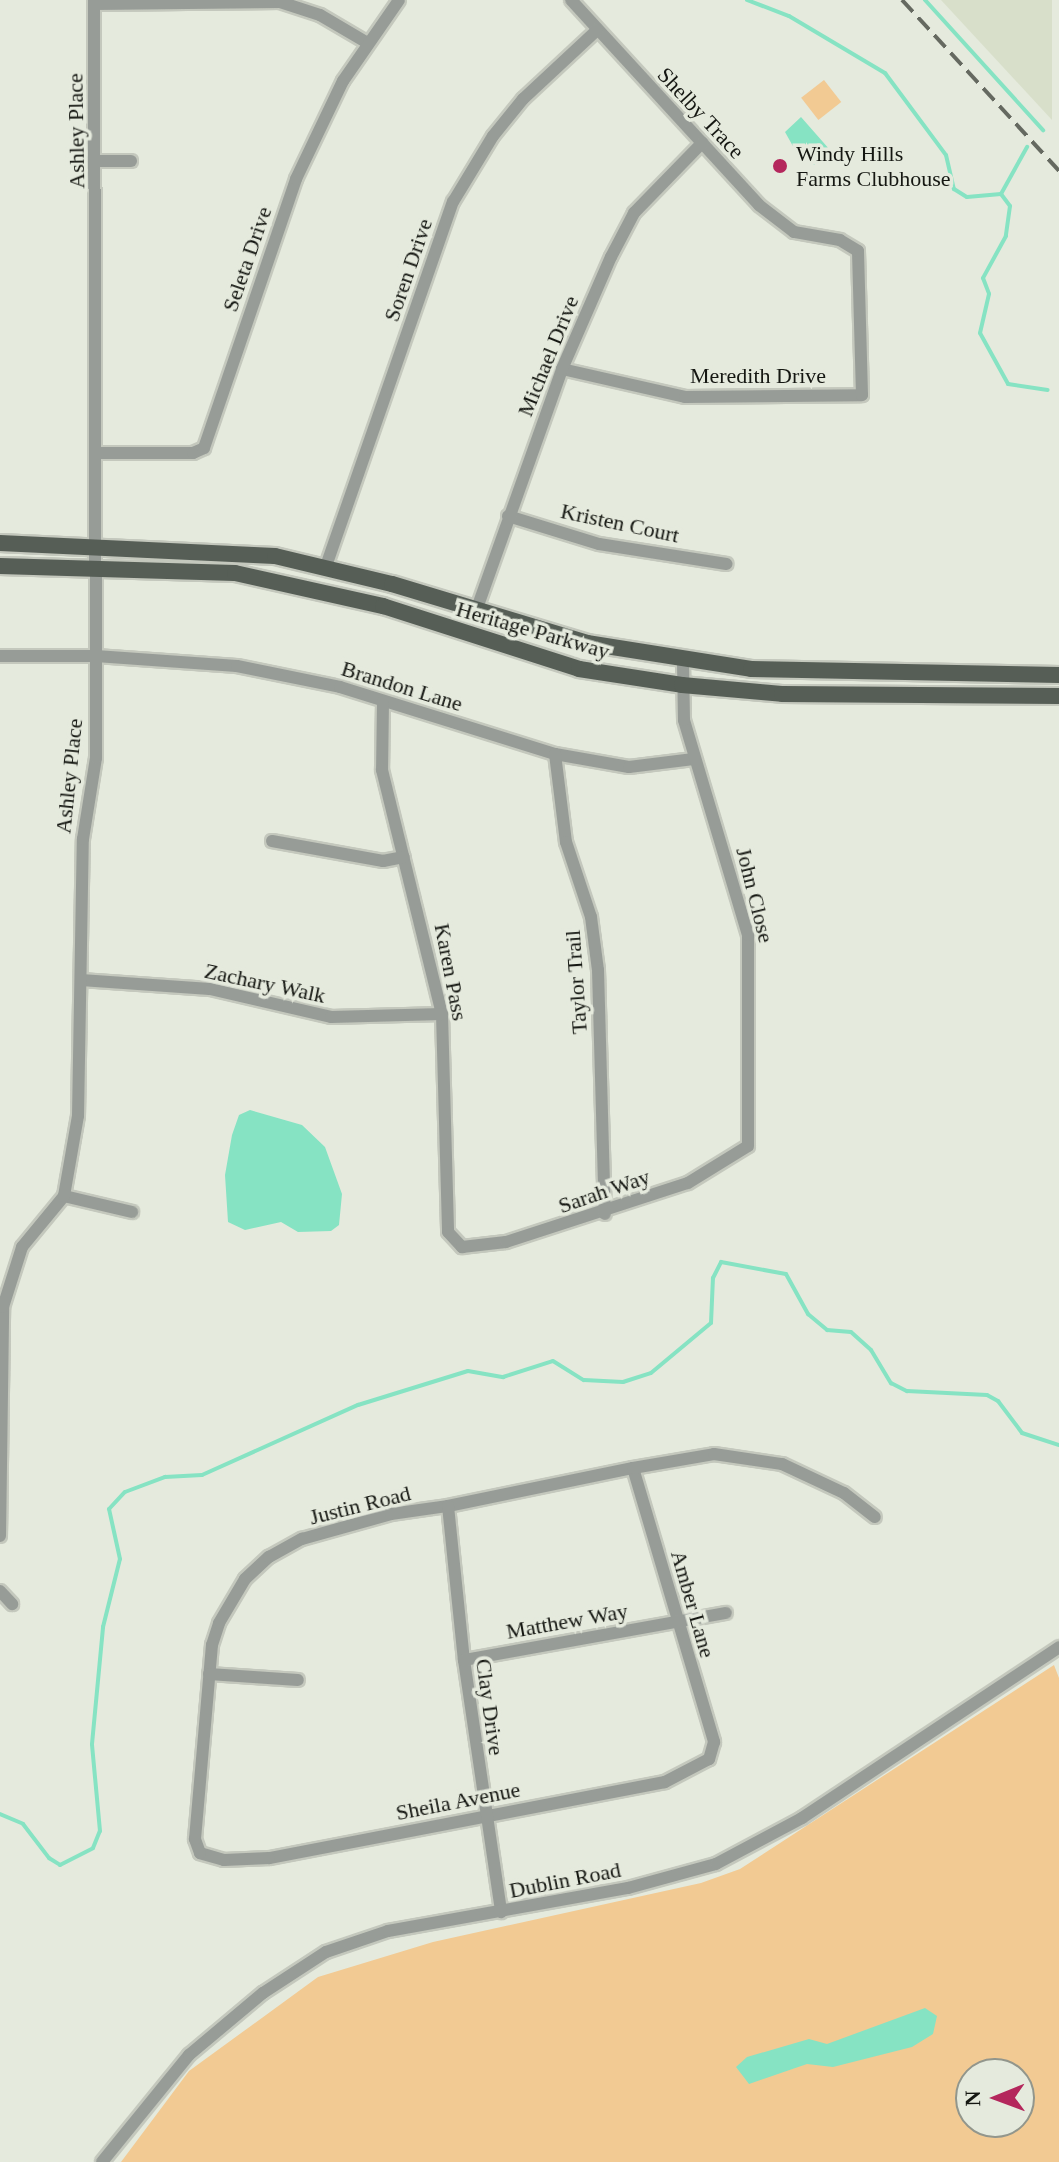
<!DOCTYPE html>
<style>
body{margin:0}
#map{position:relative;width:1059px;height:2162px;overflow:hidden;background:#e5eadd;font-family:Georgia,serif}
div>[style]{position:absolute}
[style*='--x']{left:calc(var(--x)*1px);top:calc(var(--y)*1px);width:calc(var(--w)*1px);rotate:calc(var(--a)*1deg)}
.built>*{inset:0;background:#d8dfca}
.green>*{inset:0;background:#f2ca93;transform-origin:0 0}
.water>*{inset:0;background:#86e3c3}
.stream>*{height:4px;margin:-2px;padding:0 2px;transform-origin:2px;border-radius:2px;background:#86e3c3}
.roads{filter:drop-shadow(2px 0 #c4c8bd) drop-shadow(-2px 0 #c4c8bd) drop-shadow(0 2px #c4c8bd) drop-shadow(0 -2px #c4c8bd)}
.minor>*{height:12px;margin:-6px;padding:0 6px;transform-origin:6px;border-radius:6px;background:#979c97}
.major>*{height:16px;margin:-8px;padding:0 8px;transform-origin:8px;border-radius:8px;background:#565e56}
.rail>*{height:4px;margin-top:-2px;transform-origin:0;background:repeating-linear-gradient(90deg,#656960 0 16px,transparent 0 24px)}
.dots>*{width:22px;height:22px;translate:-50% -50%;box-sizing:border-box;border:4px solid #e5eadd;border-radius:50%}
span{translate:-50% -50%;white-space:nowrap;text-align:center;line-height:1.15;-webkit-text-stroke:7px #e5eadd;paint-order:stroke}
.street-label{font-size:22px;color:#151712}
.poi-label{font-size:22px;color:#151712}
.left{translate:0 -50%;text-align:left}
.north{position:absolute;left:955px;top:2058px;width:80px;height:80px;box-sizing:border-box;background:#e5eadd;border:2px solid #92968c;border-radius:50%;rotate:269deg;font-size:22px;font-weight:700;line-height:32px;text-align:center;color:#151712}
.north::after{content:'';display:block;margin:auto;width:28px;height:36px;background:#b4275c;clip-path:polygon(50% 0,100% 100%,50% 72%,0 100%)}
</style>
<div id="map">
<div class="built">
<i style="clip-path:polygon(941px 0,1052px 0,1052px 120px)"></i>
</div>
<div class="green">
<i style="left:824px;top:80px;width:28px;height:29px;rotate:52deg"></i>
<i style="clip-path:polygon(evenodd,1054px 1665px,1059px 1678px,1059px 2162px,121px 2162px,189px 2071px,318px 1977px,433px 1942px,701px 1883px,740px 1869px,1054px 1665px,971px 2074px,1019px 2074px,1019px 2122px,971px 2122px,971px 2074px)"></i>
</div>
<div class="water">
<i style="clip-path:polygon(801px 117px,830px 150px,814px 165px,804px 153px,799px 157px,785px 132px)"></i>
<i style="clip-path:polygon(250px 1110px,302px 1125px,325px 1147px,342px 1194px,339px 1225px,331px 1231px,298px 1232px,281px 1222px,245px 1230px,228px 1222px,225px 1175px,232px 1135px,239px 1115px)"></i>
<i style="clip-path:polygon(925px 2008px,937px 2016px,933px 2034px,912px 2047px,833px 2067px,807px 2064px,749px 2084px,736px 2067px,747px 2057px,809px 2039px,827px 2044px)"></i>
</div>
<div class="stream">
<i style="--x:747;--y:0;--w:45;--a:20.9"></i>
<i style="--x:789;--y:16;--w:112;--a:30.7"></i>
<i style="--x:885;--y:73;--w:102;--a:53.4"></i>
<i style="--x:946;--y:155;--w:35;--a:77"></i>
<i style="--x:954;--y:189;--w:15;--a:32"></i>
<i style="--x:967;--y:197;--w:34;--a:-5"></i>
<i style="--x:1001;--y:194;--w:15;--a:53"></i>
<i style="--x:1010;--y:206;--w:30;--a:98"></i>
<i style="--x:1006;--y:236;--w:48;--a:118.7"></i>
<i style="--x:983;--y:278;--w:17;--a:69"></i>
<i style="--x:989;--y:294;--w:40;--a:103"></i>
<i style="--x:980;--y:333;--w:58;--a:61.2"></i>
<i style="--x:1008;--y:384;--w:40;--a:8.5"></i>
<i style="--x:925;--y:0;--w:176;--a:47.8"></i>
<i style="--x:1001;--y:194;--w:54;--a:-61"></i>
<i style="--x:0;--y:1814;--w:25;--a:23"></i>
<i style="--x:23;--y:1824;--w:43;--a:52.6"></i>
<i style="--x:49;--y:1858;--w:13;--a:32"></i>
<i style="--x:60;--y:1865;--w:37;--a:-27"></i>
<i style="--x:93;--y:1848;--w:18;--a:-68"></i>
<i style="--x:100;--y:1831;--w:87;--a:-95.3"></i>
<i style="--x:92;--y:1744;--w:118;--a:-84.6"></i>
<i style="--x:103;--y:1627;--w:70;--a:-76"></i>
<i style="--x:120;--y:1559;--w:51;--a:-102.4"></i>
<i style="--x:109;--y:1509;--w:23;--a:-47"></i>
<i style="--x:125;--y:1492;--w:43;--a:-20.6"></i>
<i style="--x:165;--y:1477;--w:37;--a:-3"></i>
<i style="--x:202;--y:1475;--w:171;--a:-24.2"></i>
<i style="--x:358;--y:1405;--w:115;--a:-17.2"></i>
<i style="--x:468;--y:1371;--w:36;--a:10"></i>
<i style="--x:503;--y:1377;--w:52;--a:-17.7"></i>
<i style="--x:553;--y:1361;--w:36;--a:32"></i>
<i style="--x:584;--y:1380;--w:39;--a:3"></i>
<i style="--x:623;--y:1382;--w:29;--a:-18"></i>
<i style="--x:651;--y:1373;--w:78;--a:-39.8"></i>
<i style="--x:711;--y:1323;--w:45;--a:-87.5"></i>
<i style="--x:713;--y:1278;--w:18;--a:-63"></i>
<i style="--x:721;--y:1262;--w:66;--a:10.5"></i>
<i style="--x:786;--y:1274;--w:46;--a:61.2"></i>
<i style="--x:808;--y:1314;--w:25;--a:40"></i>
<i style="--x:827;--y:1330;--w:24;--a:5"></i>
<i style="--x:851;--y:1332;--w:27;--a:42"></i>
<i style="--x:871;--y:1350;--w:39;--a:59"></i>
<i style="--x:891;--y:1383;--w:18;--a:27"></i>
<i style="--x:907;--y:1391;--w:80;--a:2.9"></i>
<i style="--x:987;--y:1395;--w:13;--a:29"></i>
<i style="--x:998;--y:1401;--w:40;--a:53"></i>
<i style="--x:1022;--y:1433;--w:39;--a:18"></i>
</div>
<div class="roads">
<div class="minor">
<i style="--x:94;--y:4;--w:186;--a:-0.6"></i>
<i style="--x:280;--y:2;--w:42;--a:18"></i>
<i style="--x:320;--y:15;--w:53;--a:30.4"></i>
<i style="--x:97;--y:161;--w:34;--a:0"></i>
<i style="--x:562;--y:369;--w:126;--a:12.8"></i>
<i style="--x:685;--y:397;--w:177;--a:-0.6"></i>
<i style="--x:862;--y:395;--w:144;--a:-91.6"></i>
<i style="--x:858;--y:251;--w:21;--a:-149"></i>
<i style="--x:840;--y:240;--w:47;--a:-170.1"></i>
<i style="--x:794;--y:232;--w:44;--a:-142.4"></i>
<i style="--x:759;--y:205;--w:278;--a:-132.5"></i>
<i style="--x:99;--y:453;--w:94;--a:0"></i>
<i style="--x:193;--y:453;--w:12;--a:-24"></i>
<i style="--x:204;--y:448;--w:284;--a:-71.1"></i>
<i style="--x:296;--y:179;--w:109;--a:-64.4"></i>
<i style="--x:343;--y:81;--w:98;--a:-55.3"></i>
<i style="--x:508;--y:516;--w:95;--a:17.1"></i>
<i style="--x:599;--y:544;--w:129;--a:8.9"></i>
<i style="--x:326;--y:566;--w:386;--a:-70.8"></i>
<i style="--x:453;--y:202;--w:77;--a:-58.8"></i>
<i style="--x:493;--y:136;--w:48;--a:-51"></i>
<i style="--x:523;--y:99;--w:101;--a:-43"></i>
<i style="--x:476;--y:611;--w:257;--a:-70.4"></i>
<i style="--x:562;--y:369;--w:122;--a:-66.4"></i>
<i style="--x:611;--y:257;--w:50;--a:-62.4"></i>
<i style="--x:634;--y:213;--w:98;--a:-45.8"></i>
<i style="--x:0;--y:656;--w:96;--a:0"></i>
<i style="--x:96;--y:656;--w:141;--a:4.1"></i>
<i style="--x:237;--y:666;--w:105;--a:11.5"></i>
<i style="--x:340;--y:687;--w:225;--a:17.3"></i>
<i style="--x:555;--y:754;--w:75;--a:10"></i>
<i style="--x:629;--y:767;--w:65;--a:-7"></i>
<i style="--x:383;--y:702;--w:68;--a:90.8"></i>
<i style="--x:382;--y:770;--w:251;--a:76.2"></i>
<i style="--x:442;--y:1014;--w:218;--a:88.4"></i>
<i style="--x:448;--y:1232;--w:21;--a:47"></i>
<i style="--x:462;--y:1247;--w:44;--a:-6.5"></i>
<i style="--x:506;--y:1242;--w:191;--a:-18"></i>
<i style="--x:688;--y:1183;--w:70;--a:-31.7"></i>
<i style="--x:748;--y:1146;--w:211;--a:-90"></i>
<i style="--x:748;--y:935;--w:224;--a:-106.6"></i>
<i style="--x:684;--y:720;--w:60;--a:-91"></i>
<i style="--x:555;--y:754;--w:89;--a:82.9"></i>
<i style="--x:566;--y:842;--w:79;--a:71.6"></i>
<i style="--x:591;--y:917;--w:53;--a:82.5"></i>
<i style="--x:598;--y:970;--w:244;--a:88.4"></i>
<i style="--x:272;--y:841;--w:113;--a:10.2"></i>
<i style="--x:383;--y:861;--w:21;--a:-11"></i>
<i style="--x:81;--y:980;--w:129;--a:4"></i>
<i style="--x:210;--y:989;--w:124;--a:13"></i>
<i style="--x:331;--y:1017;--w:111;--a:-1.5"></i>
<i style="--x:64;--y:1196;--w:70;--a:13.2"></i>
<i style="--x:633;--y:1468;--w:286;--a:73.5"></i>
<i style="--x:714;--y:1742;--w:18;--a:106"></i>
<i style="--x:709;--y:1759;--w:50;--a:152.4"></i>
<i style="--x:665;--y:1782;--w:403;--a:169.1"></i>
<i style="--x:269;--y:1858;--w:45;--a:177.5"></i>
<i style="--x:224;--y:1860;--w:25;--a:-164"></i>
<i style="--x:200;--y:1853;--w:15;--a:-110"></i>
<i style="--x:195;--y:1839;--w:195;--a:-85"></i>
<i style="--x:212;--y:1645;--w:23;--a:-72"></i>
<i style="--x:219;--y:1623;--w:51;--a:-59.4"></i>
<i style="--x:245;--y:1579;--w:33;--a:-43"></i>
<i style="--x:269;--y:1557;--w:38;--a:-29"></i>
<i style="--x:302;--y:1539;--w:92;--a:-15.7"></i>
<i style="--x:391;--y:1514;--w:58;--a:-8"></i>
<i style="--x:448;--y:1506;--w:189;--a:-11.6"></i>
<i style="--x:633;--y:1468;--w:82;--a:-9.8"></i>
<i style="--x:714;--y:1454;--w:69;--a:8.4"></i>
<i style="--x:782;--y:1464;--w:68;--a:25.1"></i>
<i style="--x:844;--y:1493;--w:39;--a:38"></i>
<i style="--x:448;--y:1506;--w:155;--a:84.1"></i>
<i style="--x:464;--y:1660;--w:255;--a:81.6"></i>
<i style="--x:0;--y:1536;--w:229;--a:-89.2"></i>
<i style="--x:3;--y:1307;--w:63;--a:-72.4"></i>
<i style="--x:22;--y:1247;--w:66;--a:-50.5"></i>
<i style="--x:64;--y:1196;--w:81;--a:-80.1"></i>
<i style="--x:78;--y:1116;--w:277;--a:-89"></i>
<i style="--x:83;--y:839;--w:82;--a:-80.9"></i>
<i style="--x:96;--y:758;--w:758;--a:-90.15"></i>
<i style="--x:0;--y:1591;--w:18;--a:47"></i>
<i style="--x:464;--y:1660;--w:266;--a:-10.2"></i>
<i style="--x:209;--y:1674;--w:89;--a:3.9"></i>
<i style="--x:102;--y:2162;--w:138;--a:-50.9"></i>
<i style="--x:189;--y:2055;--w:97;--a:-40"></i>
<i style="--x:263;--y:1993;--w:75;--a:-33.1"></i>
<i style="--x:326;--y:1952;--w:65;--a:-18.7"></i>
<i style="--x:388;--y:1931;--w:244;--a:-10.2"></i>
<i style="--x:628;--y:1888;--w:91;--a:-15.3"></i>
<i style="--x:716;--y:1864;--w:98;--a:-28.1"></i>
<i style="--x:802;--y:1818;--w:309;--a:-33.6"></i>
</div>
<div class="major">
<i style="--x:0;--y:543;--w:275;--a:2.7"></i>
<i style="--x:275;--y:556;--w:120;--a:13.5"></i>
<i style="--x:392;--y:584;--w:204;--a:16.8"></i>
<i style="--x:587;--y:643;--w:166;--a:9"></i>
<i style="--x:751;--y:669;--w:308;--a:1.1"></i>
<i style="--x:0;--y:566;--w:235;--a:1.7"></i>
<i style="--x:235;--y:573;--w:152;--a:12.6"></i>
<i style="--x:383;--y:606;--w:206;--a:17.8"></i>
<i style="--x:579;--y:669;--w:104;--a:8.8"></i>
<i style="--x:682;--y:685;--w:100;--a:5.1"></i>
<i style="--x:782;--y:694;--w:277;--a:0.4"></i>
</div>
</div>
<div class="rail">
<i style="--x:902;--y:0;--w:232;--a:47.4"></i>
</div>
<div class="dots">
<i style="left:780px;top:166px;background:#b4275c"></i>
</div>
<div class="street-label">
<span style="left:701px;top:113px;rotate:47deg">Shelby Trace</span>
<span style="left:76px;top:131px;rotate:-91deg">Ashley Place</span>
<span style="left:247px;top:259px;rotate:-71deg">Seleta Drive</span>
<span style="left:408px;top:270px;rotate:-71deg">Soren Drive</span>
<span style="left:548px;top:356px;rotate:-68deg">Michael Drive</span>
<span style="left:758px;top:376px">Meredith Drive</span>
<span style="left:620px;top:523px;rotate:12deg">Kristen Court</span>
<span style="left:533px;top:630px;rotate:16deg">Heritage Parkway</span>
<span style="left:402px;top:686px;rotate:17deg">Brandon Lane</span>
<span style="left:69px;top:776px;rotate:-84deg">Ashley Place</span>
<span style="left:755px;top:895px;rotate:76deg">John Close</span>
<span style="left:451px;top:972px;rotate:79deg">Karen Pass</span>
<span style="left:576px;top:982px;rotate:-94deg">Taylor Trail</span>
<span style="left:265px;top:983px;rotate:12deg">Zachary Walk</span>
<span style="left:604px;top:1191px;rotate:-19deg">Sarah Way</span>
<span style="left:360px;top:1505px;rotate:-14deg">Justin Road</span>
<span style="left:693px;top:1604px;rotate:74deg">Amber Lane</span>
<span style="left:567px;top:1621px;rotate:-10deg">Matthew Way</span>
<span style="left:490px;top:1707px;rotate:82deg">Clay Drive</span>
<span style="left:458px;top:1801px;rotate:-11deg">Sheila Avenue</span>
<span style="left:565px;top:1880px;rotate:-11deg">Dublin Road</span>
</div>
<div class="poi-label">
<span class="left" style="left:796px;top:166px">Windy Hills<br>Farms Clubhouse</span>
</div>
<div class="north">N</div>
</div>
